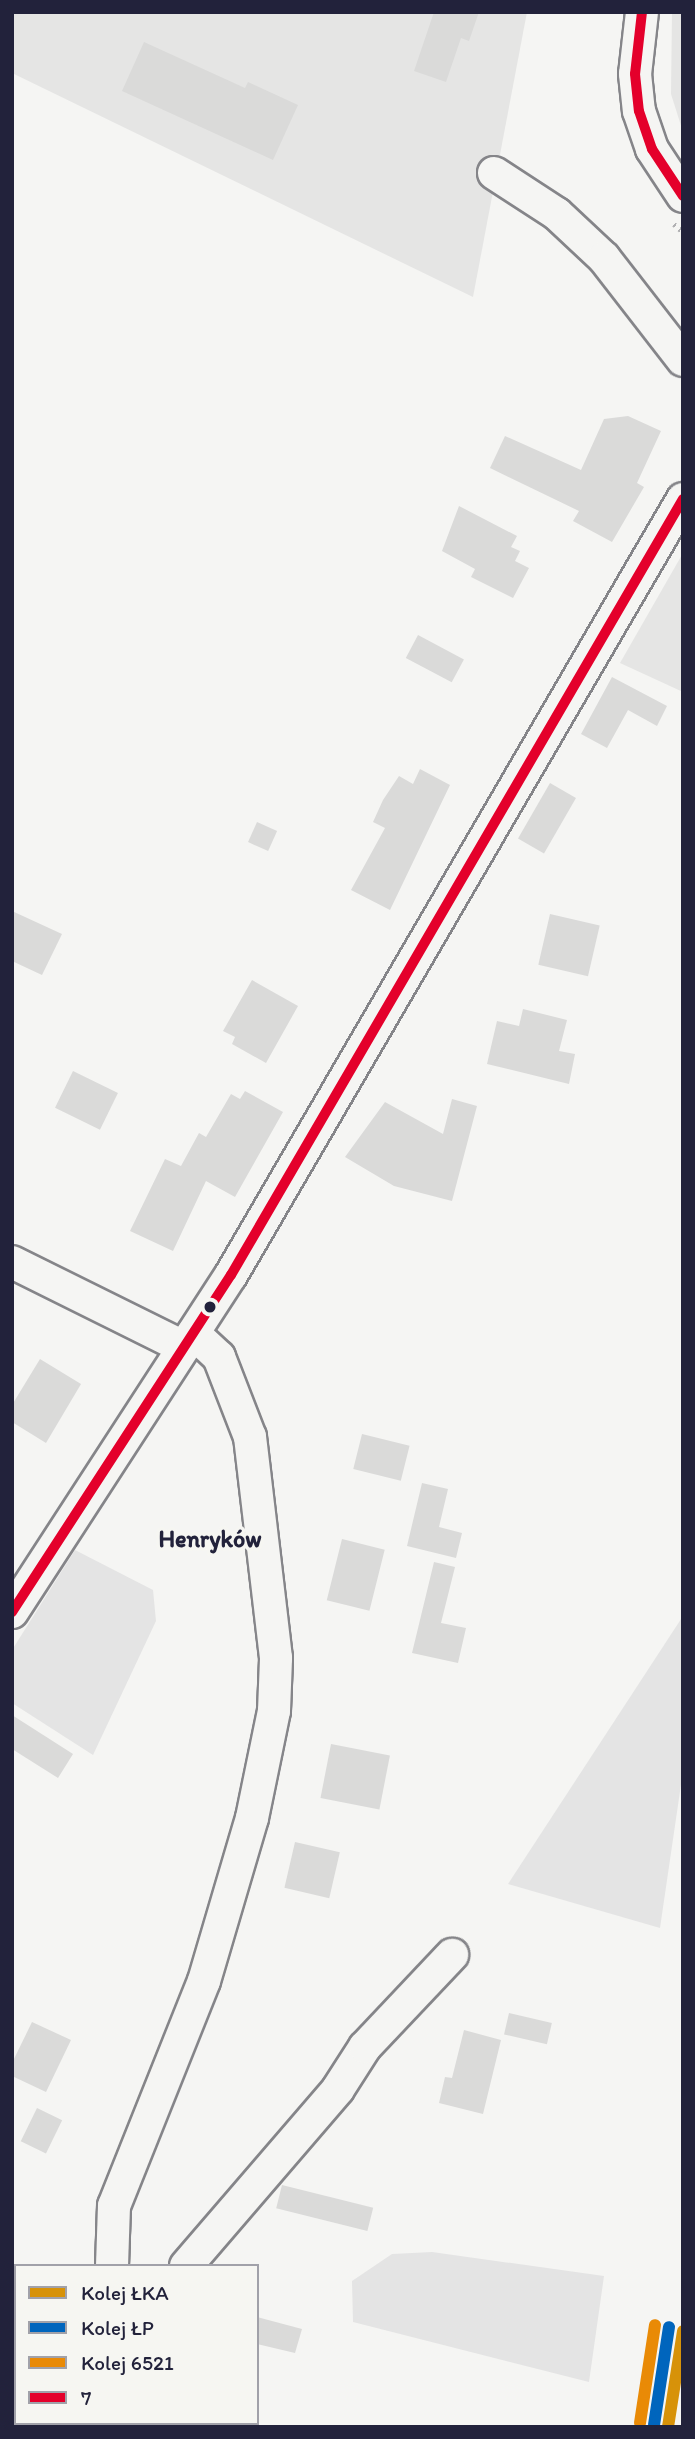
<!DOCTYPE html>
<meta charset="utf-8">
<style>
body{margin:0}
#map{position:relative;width:695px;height:2439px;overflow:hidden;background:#f5f5f3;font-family:Itim,sans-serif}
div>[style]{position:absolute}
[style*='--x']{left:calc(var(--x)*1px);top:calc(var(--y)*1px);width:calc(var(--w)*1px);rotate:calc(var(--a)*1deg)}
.built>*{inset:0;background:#e5e5e4}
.green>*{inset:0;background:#e4e4e4}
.building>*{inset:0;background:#dadad9;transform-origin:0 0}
.path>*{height:4.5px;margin-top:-2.25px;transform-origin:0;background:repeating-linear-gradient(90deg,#b0b0b2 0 2px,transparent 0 7px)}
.roads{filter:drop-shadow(2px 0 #858589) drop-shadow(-2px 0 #858589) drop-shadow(0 2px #858589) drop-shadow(0 -2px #858589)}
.minor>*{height:32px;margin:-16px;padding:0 16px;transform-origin:16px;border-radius:16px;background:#f5f5f3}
.bus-1>*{height:10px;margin:-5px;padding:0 5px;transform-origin:5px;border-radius:5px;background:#e4002b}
.rail-1>*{height:12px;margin:-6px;padding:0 6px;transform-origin:6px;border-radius:6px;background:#d79209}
.rail-2>*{height:12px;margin:-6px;padding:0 6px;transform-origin:6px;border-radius:6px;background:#0065bd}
.rail-3>*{height:12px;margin:-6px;padding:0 6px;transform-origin:6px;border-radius:6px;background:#e98a06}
.dots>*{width:19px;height:19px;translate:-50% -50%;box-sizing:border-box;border:4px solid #f6f6f2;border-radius:50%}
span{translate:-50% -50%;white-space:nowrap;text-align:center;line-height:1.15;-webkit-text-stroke:7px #f6f6f2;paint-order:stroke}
.neighbourhood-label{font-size:24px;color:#22223b;font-weight:700}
.frame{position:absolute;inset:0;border:14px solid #22223b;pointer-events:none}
.legend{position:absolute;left:14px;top:2264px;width:245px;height:161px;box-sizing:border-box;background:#f6f6f2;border:2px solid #a1a1a9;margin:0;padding:9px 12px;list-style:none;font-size:21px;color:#22223b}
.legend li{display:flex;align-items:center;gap:14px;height:35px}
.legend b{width:35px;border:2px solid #a1a1a9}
</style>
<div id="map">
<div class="built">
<i style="clip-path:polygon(12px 12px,527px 12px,473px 297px,12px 73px)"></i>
<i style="clip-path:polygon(672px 12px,683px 12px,683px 132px,671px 94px)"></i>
<i style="clip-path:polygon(683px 553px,683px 692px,620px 663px)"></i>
</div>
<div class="green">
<i style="clip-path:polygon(75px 1550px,153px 1590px,156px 1621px,93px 1755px,12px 1703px,12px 1650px)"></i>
<i style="clip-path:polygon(683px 1616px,683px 1771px,660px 1928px,508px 1884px)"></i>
<i style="clip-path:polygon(432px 2252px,604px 2276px,589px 2382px,353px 2322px,352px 2281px,392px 2254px)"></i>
</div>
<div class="building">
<i style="clip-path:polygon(434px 12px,479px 12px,469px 41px,461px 38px,446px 82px,414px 71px)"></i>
<i style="clip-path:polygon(144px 42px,245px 88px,248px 82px,298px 105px,273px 160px,122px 91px)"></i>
<i style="clip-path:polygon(628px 416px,661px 431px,637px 483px,644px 487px,612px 542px,573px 521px,579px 511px,490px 468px,505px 436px,581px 470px,604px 419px)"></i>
<i style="clip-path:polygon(459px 506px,517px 536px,511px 547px,520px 551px,515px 561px,529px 568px,513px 598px,471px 577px,475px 569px,442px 551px)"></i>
<i style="left:418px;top:635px;width:52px;height:26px;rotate:28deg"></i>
<i style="clip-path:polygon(612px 677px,667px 706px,657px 726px,628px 710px,607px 748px,581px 734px)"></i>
<i style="clip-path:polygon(420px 769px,450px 785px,390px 910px,351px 890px,385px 828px,373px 822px,383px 800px,399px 776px,413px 784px)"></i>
<i style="left:550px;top:783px;width:30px;height:64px;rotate:30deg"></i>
<i style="left:257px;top:822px;width:22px;height:22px;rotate:24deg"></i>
<i style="clip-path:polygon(12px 911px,62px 934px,42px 975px,12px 961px)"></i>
<i style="left:550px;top:914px;width:51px;height:52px;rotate:13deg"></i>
<i style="clip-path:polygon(252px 980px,298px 1006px,266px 1063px,232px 1044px,235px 1037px,223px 1031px)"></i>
<i style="clip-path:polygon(523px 1009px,567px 1020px,559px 1051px,575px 1054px,569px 1084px,487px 1064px,497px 1021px,519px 1026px)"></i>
<i style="left:73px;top:1071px;width:50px;height:41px;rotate:26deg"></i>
<i style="clip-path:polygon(245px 1091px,283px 1112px,235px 1197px,206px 1181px,173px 1251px,130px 1231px,165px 1159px,181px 1166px,199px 1133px,206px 1137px,231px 1094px,240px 1099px)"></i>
<i style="clip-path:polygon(452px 1099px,477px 1106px,452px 1201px,394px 1186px,345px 1157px,385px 1102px,443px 1134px)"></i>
<i style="clip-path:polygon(40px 1359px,81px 1384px,46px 1443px,12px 1422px,12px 1405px)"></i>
<i style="left:362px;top:1434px;width:49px;height:36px;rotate:14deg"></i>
<i style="clip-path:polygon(422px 1483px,448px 1489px,439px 1527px,462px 1533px,456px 1558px,407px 1546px)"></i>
<i style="left:342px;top:1539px;width:44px;height:63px;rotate:14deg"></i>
<i style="clip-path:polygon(434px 1562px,455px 1567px,441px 1623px,466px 1628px,458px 1663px,412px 1653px)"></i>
<i style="clip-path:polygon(12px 1715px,73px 1754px,58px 1778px,12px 1749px)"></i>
<i style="left:331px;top:1744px;width:60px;height:55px;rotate:11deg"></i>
<i style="left:295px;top:1842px;width:46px;height:47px;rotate:13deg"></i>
<i style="left:509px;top:2013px;width:44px;height:22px;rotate:13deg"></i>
<i style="clip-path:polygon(32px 2022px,71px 2040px,46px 2092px,12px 2076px,12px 2063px)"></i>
<i style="clip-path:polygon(464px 2030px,501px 2040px,483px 2114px,439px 2103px,445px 2077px,452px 2078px)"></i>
<i style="left:37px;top:2108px;width:28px;height:37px;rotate:26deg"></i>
<i style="left:282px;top:2185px;width:94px;height:24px;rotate:14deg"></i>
<i style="clip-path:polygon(257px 2317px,302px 2329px,295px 2353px,257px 2344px)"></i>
</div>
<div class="path">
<i style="--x:674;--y:224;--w:12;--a:42"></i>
<i style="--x:31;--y:2427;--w:19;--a:-3"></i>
</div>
<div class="roads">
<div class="minor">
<i style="--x:642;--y:12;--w:62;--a:96.4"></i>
<i style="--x:635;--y:74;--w:37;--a:84"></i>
<i style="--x:639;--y:111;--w:40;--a:71.1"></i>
<i style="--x:652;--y:149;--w:56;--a:56.6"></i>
<i style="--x:494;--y:173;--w:75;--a:33.1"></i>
<i style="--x:557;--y:214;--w:64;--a:43.1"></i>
<i style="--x:604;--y:258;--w:129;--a:52.2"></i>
<i style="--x:12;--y:1262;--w:191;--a:26.4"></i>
<i style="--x:12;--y:1612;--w:402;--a:-57"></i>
<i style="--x:231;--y:1275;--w:898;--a:-59.78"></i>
<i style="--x:112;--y:2266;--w:60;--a:-88.1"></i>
<i style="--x:114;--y:2206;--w:242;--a:-68.2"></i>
<i style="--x:204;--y:1981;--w:170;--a:-73.6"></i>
<i style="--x:252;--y:1818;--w:109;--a:-78.4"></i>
<i style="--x:274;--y:1711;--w:53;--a:-87.8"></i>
<i style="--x:276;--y:1658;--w:223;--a:-96.7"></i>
<i style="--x:250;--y:1437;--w:86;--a:-111.2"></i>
<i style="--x:219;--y:1357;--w:35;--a:-137"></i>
<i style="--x:186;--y:2266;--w:233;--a:-49.3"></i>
<i style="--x:338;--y:2089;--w:50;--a:-57.3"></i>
<i style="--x:365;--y:2047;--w:127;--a:-46.6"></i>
<i style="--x:80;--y:2427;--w:4;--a:-76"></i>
<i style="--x:201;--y:2427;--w:4;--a:-63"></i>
</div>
</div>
<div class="bus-1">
<i style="--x:642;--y:12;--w:62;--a:96.4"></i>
<i style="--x:635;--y:74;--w:37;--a:84"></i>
<i style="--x:639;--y:111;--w:40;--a:71.1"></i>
<i style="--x:652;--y:149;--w:56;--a:56.6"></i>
<i style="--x:12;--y:1612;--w:402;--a:-57"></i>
<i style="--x:231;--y:1275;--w:898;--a:-59.78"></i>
</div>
<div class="rail-1">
<i style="--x:668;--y:2427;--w:97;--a:-81.1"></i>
</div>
<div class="rail-2">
<i style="--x:654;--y:2425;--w:99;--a:-81.3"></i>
</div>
<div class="rail-3">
<i style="--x:640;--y:2423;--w:99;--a:-81.3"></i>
</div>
<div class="dots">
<i style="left:210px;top:1307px;background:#22223b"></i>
</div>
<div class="neighbourhood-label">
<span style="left:210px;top:1539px">Henryków</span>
</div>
<div class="frame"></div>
<ul class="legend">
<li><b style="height:9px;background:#d79209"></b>Kolej ŁKA</li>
<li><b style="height:9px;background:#0065bd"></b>Kolej ŁP</li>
<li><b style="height:9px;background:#e98a06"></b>Kolej 6521</li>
<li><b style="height:9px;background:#e4002b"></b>7</li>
</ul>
</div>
